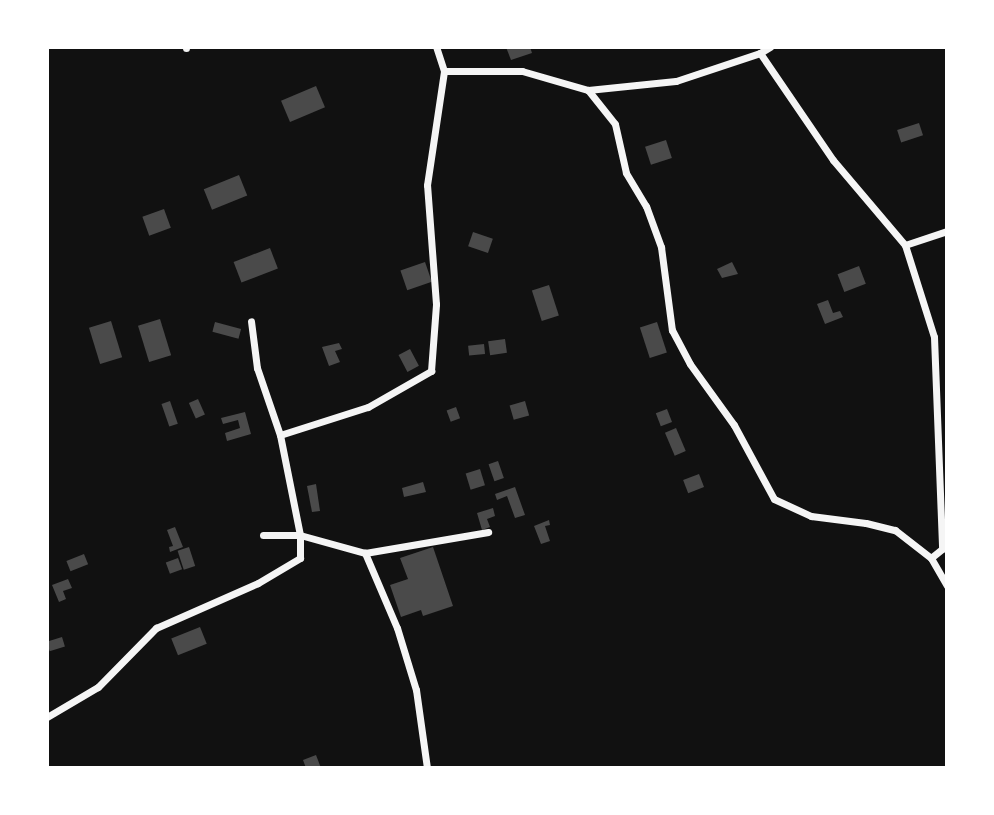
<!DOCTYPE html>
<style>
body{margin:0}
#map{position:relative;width:994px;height:815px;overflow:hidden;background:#111;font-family:Manrope,sans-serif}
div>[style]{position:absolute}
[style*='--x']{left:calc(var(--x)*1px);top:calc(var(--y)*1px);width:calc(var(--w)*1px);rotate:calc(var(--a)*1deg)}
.building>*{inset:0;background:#4a4a4a;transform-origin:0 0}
.minor>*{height:7px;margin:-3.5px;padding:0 3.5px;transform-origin:3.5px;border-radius:3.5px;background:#f5f5f5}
span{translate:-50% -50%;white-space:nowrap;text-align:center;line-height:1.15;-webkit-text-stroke:7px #fff;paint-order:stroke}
.frame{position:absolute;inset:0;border:49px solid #fff;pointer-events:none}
</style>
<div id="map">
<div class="building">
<i style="clip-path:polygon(506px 47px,530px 47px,532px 53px,511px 60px)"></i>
<i style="left:316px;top:86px;width:23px;height:38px;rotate:67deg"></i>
<i style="left:919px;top:123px;width:13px;height:23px;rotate:72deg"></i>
<i style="left:666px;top:140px;width:19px;height:22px;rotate:72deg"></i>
<i style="left:239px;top:175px;width:22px;height:38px;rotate:68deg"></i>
<i style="left:164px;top:209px;width:20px;height:23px;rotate:70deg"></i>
<i style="left:473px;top:232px;width:21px;height:15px;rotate:19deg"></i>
<i style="left:270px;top:248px;width:22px;height:39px;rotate:69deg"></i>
<i style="left:425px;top:262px;width:21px;height:26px;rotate:71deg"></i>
<i style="clip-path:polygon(732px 262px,738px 274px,722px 278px,717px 269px)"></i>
<i style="left:859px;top:266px;width:19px;height:23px;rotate:69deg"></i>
<i style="left:549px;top:285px;width:32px;height:18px;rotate:72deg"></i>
<i style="clip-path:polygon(828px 300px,833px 313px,840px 311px,843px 317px,825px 324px,817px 304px)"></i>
<i style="left:160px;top:319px;width:38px;height:23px;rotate:73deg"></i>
<i style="left:111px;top:321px;width:38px;height:23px;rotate:73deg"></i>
<i style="left:215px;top:322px;width:27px;height:10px;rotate:15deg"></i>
<i style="left:657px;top:322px;width:32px;height:18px;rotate:72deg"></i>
<i style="left:505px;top:339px;width:14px;height:17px;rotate:82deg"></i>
<i style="clip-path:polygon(339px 343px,342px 349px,335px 351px,340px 362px,329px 366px,322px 347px)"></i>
<i style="left:484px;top:344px;width:10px;height:16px;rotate:84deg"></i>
<i style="left:410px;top:349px;width:19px;height:13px;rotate:62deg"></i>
<i style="left:198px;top:399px;width:17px;height:10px;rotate:66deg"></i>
<i style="left:170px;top:401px;width:24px;height:9px;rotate:71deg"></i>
<i style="left:525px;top:401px;width:15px;height:16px;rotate:74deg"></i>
<i style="left:456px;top:407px;width:12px;height:10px;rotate:70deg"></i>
<i style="left:667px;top:409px;width:14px;height:12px;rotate:69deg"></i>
<i style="clip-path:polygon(245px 412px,251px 434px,227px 441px,225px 433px,240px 428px,238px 420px,223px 424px,221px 418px)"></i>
<i style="left:676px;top:428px;width:25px;height:12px;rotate:67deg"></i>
<i style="left:498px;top:461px;width:18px;height:10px;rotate:71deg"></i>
<i style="left:480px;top:469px;width:17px;height:15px;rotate:73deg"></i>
<i style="left:699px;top:474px;width:14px;height:17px;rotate:69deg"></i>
<i style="clip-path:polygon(423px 482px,426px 492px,404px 497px,402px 488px)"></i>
<i style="clip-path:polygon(316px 484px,320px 511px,312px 512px,307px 486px)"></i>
<i style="clip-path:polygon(515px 487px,525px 515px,515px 518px,507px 496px,497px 500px,495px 494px)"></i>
<i style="clip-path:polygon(493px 508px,495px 516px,487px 519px,490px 527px,482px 530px,477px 513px)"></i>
<i style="clip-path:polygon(549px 520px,550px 525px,545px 526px,550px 541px,541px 544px,534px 526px)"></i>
<i style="clip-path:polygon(175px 527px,183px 547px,170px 552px,169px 547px,173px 546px,167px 530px)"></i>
<i style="left:189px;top:547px;width:20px;height:12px;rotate:72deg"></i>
<i style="clip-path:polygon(433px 547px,453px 606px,423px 616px,421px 610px,401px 617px,390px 585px,408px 579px,400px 558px)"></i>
<i style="left:84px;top:554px;width:11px;height:19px;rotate:68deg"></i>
<i style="left:178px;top:558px;width:12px;height:13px;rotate:70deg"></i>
<i style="clip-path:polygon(68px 579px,72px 588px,63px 591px,66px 599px,59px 602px,52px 585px)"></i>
<i style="left:200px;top:627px;width:18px;height:31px;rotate:68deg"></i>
<i style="left:62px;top:637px;width:10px;height:16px;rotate:73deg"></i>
<i style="clip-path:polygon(316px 755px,321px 768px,306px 768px,303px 760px)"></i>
</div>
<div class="minor">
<i style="--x:186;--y:47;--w:1;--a:90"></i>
<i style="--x:760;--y:53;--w:12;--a:-31"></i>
<i style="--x:444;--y:71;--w:78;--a:0"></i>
<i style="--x:522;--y:71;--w:69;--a:16.1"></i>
<i style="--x:588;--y:90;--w:88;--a:-5.8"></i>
<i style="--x:676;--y:81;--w:89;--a:-18.4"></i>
<i style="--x:760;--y:53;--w:130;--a:55.7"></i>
<i style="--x:833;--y:160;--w:111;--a:49.7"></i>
<i style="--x:905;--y:245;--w:96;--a:72.5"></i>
<i style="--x:934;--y:337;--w:212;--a:87.8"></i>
<i style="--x:942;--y:549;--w:14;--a:141"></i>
<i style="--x:588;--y:90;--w:43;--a:51.5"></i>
<i style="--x:615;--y:124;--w:50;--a:77.3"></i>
<i style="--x:626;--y:173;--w:39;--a:59"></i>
<i style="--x:646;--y:206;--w:44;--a:69.9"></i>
<i style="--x:661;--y:247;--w:84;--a:82.5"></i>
<i style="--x:672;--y:330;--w:38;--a:62"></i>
<i style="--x:690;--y:364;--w:75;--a:54.2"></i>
<i style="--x:734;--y:425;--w:84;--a:61.6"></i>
<i style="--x:774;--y:499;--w:41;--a:24.7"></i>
<i style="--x:811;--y:516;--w:55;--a:7.3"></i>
<i style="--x:866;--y:523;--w:30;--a:14"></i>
<i style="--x:895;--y:530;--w:46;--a:37.9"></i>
<i style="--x:931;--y:558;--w:32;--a:60"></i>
<i style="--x:905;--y:245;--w:44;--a:-18.4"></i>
<i style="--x:280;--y:435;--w:92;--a:-17.7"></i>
<i style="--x:368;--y:407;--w:73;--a:-29.7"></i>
<i style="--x:431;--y:371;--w:67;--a:-85.7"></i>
<i style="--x:436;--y:304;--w:119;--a:-94.3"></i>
<i style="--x:427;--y:185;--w:115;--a:-81.5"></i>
<i style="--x:444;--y:71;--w:25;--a:-108"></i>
<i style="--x:263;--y:535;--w:37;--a:0"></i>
<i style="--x:300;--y:535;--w:67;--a:15.5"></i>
<i style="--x:47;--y:717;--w:59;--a:-30.5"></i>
<i style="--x:98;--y:687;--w:83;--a:-45.5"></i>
<i style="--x:156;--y:628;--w:111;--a:-23.8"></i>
<i style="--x:258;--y:583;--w:49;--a:-30.8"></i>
<i style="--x:300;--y:558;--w:23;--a:-90"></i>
<i style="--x:300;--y:535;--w:102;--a:-101.3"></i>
<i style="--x:280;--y:435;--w:71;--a:-108.9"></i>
<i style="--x:257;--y:368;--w:47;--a:-97.3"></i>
<i style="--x:427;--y:768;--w:79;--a:-98"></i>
<i style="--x:416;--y:690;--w:65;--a:-107"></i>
<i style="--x:397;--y:628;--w:82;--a:-113.1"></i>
<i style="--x:365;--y:553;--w:125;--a:-9.7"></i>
</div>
<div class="frame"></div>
</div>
